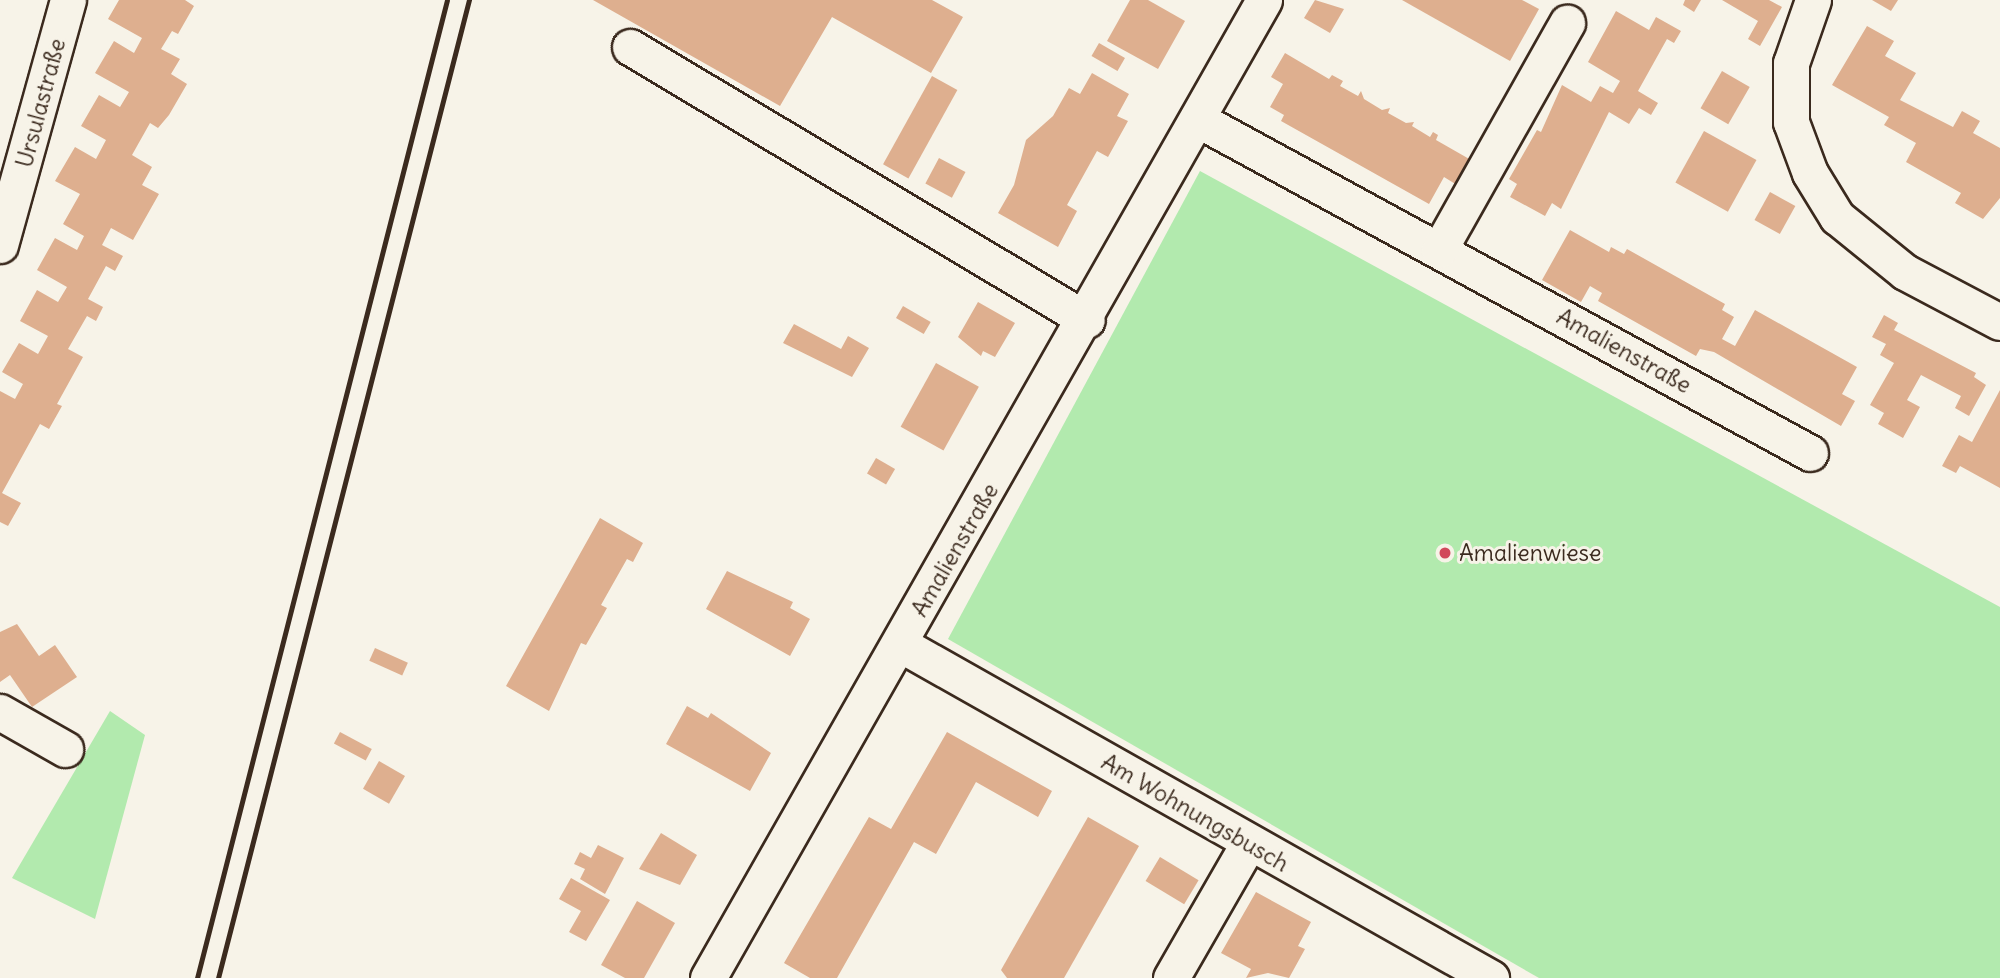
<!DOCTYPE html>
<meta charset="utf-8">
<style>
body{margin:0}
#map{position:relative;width:2000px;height:978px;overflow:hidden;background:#f7f3e8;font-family:Delius,sans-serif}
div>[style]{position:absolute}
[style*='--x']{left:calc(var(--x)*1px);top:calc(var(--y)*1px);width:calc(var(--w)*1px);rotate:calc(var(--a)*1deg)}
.green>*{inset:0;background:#b2eaae}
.building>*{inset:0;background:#deaf8f;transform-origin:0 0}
.roads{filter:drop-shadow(2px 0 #3b2a1e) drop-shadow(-2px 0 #3b2a1e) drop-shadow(0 2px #3b2a1e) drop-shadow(0 -2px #3b2a1e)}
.minor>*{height:35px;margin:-17.5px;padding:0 17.5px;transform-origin:17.5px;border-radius:17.5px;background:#f7f3e8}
.rail>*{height:5px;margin:-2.5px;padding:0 2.5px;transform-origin:2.5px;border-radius:2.5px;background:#3b2a1e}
.dots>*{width:19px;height:19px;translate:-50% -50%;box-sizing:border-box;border:4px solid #f7f3e8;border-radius:50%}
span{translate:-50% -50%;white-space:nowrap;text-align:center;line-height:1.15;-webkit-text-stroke:6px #f7f3e8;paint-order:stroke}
.street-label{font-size:23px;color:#3b2a1e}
.poi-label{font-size:23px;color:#3b2a1e}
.left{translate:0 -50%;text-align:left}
</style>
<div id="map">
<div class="green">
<i style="clip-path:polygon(1200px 171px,2000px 607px,2000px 978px,1539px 978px,948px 639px)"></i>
<i style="clip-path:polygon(110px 711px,145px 735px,95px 919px,12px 878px)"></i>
</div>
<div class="building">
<i style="clip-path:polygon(119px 0,185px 0,194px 6px,178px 34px,172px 31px,161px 49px,180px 59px,171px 74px,187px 84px,169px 115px,158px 128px,150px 123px,132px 155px,152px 167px,142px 185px,159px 194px,133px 240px,111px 228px,102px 245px,123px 256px,115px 271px,106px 266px,88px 299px,103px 307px,96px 321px,87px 316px,68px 349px,83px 357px,57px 404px,62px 406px,49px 429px,40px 424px,2px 493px,21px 503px,8px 526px,0 522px,0 391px,15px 399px,23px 384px,2px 372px,19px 343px,38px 354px,48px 336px,20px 321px,37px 290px,58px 302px,67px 287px,37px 270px,55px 238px,77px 250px,84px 236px,63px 224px,80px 194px,55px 181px,75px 147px,96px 159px,106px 140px,81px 126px,99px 95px,120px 107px,129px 92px,95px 73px,114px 41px,134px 53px,142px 38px,108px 19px)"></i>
<i style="clip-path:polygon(593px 0,932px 0,963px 17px,931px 73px,832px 17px,780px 106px)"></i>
<i style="clip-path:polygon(1130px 0,1148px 0,1185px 21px,1158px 69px,1107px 41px)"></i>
<i style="clip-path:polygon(1315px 0,1344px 9px,1330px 33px,1304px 18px)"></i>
<i style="clip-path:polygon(1402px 0,1522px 0,1539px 9px,1510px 61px)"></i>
<i style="clip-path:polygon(1685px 0,1701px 0,1694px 12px,1683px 5px)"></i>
<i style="clip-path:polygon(1722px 0,1769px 0,1782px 7px,1760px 46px,1748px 39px,1758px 21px)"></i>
<i style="clip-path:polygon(1872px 0,1898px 0,1891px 11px)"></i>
<i style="clip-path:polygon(1616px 11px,1649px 30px,1656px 17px,1681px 31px,1674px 43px,1667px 39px,1638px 91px,1658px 103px,1651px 115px,1639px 108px,1629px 124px,1609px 112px,1561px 209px,1552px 203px,1545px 216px,1510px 197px,1517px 184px,1509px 179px,1537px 130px,1541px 132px,1562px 85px,1591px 102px,1600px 86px,1613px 93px,1620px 81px,1588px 62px)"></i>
<i style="clip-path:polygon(1867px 26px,1894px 41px,1885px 56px,1916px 73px,1900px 100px,1953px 127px,1962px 111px,1980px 121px,1973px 133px,2000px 148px,2000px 198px,1983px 219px,1955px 203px,1961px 193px,1906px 162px,1916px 143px,1884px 125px,1889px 117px,1832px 85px)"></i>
<i style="left:1099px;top:43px;width:30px;height:15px;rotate:30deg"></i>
<i style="clip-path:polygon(1285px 53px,1329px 79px,1332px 75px,1343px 81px,1340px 86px,1358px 96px,1361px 91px,1364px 99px,1382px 110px,1390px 108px,1388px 113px,1406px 123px,1414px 122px,1412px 126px,1430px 137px,1433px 132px,1438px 135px,1436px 140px,1471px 160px,1457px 185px,1444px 177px,1429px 204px,1281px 121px,1284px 115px,1270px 107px,1283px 84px,1271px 77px)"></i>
<i style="left:1722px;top:71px;width:32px;height:43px;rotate:30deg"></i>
<i style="clip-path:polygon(1092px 73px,1129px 94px,1117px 116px,1128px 121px,1108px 157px,1097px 151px,1067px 205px,1077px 211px,1058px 247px,998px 213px,1014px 185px,1026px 140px,1053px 116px,1069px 88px,1080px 94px)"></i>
<i style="left:932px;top:76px;width:29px;height:101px;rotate:29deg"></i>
<i style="left:1704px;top:131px;width:60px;height:59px;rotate:29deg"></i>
<i style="left:939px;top:158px;width:30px;height:29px;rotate:28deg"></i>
<i style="left:1770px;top:192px;width:29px;height:32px;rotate:29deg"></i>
<i style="clip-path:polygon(1570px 230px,1609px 252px,1611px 247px,1624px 254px,1627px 249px,1725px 304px,1722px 310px,1734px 317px,1722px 339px,1735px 346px,1755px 310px,1857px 367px,1842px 394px,1855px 401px,1841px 426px,1714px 352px,1700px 349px,1696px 356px,1598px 301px,1602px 293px,1590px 286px,1581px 302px,1542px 280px)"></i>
<i style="clip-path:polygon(978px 302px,1015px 323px,995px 357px,983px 351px,981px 356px,958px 337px)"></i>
<i style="left:903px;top:306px;width:32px;height:14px;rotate:30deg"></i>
<i style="clip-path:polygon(1884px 315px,1898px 323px,1894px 330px,1976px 373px,1974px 377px,1986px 385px,1969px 416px,1955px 408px,1961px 396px,1921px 375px,1907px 400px,1920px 407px,1903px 438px,1878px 424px,1884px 413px,1870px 405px,1894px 363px,1880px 355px,1886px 344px,1872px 337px)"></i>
<i style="clip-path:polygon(794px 324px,841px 349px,848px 336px,869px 348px,852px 377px,783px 343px)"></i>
<i style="left:936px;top:363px;width:49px;height:73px;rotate:29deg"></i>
<i style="clip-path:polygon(2000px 390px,2000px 488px,1960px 466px,1956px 473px,1942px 466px,1959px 435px,1972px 442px)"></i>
<i style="left:876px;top:458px;width:22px;height:18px;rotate:30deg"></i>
<i style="clip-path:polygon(600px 518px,643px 543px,633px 562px,627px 559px,601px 605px,607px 608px,586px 645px,581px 643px,549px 711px,506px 686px)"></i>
<i style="clip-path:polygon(727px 571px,793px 602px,790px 608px,810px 619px,790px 656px,706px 609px)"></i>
<i style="clip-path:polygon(17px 624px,39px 656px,55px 645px,77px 677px,32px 707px,10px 675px,0 682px,0 632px)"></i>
<i style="left:375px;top:648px;width:36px;height:14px;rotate:24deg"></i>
<i style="clip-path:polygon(687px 706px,708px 718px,711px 713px,771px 753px,750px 791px,666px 744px)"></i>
<i style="left:340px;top:732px;width:36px;height:13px;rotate:28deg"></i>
<i style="clip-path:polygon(947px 732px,1052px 791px,1038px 817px,976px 782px,936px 854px,914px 842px,837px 978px,810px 978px,784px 963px,869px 817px,891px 829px)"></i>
<i style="left:379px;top:761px;width:30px;height:32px;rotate:30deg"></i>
<i style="clip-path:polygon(1088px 817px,1139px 846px,1064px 978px,1007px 978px,1001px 970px)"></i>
<i style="clip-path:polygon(661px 833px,697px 855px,680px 885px,639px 869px)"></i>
<i style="clip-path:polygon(598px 845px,624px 858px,605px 894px,580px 879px,585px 869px,574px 864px,580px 852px,591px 858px)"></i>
<i style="left:1160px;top:857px;width:45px;height:28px;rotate:31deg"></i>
<i style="clip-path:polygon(571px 878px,610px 900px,586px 941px,569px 932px,581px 911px,559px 899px)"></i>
<i style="clip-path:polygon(1256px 892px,1311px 922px,1298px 946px,1305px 949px,1289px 978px,1268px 973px,1246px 978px,1251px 969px,1221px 953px)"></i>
<i style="clip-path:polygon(637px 901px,675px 923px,644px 978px,625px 978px,601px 965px)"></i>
</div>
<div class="roads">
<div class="minor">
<i style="--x:1813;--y:0;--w:67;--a:109.2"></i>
<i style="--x:1791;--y:63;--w:59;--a:90"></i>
<i style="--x:1791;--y:122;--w:54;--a:69.6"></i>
<i style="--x:1810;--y:173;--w:52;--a:58.5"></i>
<i style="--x:1837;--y:217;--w:87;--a:39"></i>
<i style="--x:1905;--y:272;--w:107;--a:27.8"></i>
<i style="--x:630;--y:47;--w:532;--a:30.85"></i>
<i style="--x:1197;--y:119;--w:698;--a:28.58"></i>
<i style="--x:0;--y:245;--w:254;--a:-74.5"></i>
<i style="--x:1439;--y:250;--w:261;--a:-60.6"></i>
<i style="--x:900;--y:644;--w:679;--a:29.47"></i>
<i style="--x:0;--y:712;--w:75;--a:29.6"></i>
<i style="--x:708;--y:978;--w:1125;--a:-60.38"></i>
<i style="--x:1171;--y:978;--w:155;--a:-60.1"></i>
</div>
</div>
<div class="rail">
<i style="--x:197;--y:978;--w:1009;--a:-75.66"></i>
<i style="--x:218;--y:978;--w:1010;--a:-75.61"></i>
</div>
<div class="dots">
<i style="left:1445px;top:553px;background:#d1495b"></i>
</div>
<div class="street-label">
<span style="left:41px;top:103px;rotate:-75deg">Ursulastraße</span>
<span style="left:1624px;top:351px;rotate:29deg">Amalienstraße</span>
<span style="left:955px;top:550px;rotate:-60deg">Amalienstraße</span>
<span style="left:1195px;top:813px;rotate:30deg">Am Wohnungsbusch</span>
</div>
<div class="poi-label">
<span class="left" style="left:1459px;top:553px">Amalienwiese</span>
</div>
</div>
